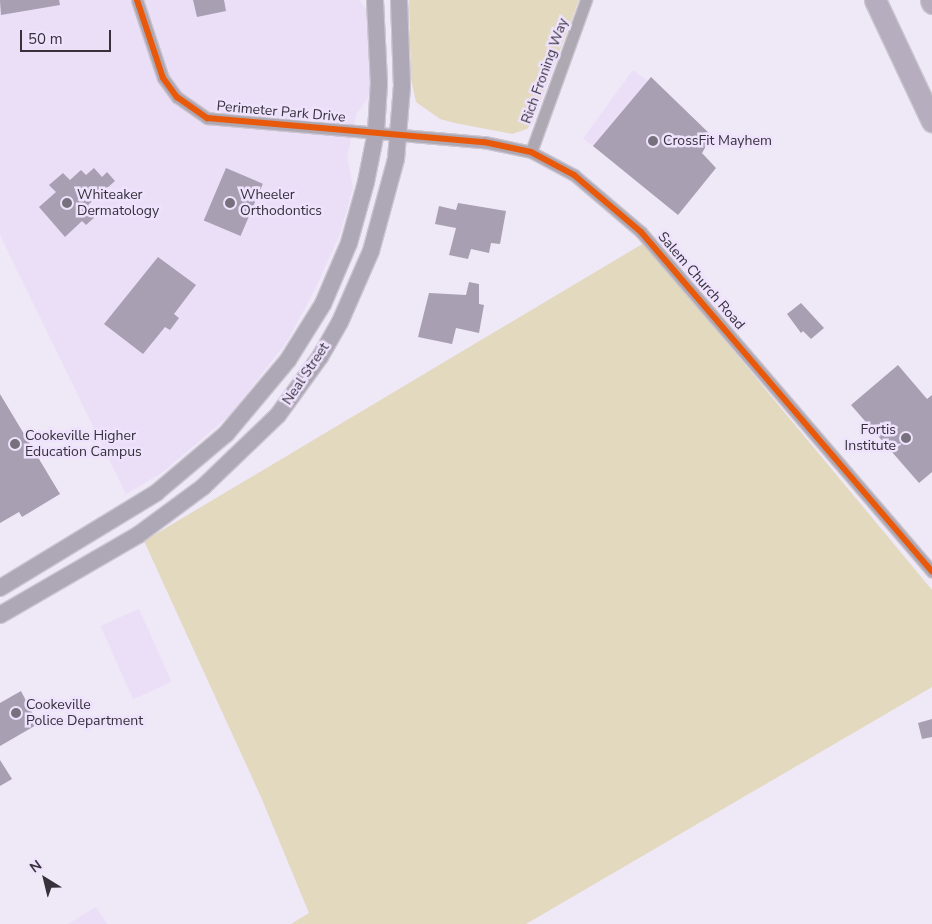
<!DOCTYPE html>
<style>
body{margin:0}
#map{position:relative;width:932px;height:924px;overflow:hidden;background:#efe8f7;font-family:"Nunito Sans",sans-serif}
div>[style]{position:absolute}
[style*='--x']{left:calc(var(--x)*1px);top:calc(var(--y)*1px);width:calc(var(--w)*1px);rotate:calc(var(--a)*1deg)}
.built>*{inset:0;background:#ebdff8;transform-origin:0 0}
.green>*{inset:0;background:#e2d9be}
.building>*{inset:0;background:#a89fb2;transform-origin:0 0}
.roads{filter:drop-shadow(1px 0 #cac5d0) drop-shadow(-1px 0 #cac5d0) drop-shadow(0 1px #cac5d0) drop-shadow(0 -1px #cac5d0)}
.street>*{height:11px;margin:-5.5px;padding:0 5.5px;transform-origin:5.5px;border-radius:5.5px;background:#aea8b3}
.secondary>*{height:16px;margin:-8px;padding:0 8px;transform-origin:8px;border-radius:8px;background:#aea7b5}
.highway>*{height:21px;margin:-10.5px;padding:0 10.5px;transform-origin:10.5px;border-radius:10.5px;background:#b6aebe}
.cycleway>*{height:6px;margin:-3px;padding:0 3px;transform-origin:3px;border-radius:3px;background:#e8590c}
.dots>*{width:14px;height:14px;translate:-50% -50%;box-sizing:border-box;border:2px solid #eee2fd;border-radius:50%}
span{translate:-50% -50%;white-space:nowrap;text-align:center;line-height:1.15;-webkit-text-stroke:5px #eee2fd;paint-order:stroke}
.street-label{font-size:14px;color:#36313b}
.poi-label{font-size:14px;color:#36313b}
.left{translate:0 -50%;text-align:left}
.right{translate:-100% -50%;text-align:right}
.north{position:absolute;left:20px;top:854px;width:50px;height:50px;-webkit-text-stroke:4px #eee2fd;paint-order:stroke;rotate:324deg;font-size:14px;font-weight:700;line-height:20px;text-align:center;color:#36313b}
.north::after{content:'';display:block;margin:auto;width:18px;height:22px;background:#36313b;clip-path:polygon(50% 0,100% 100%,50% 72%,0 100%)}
.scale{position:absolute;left:20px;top:30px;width:91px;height:22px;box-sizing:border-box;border:2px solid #36313b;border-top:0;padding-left:6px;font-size:15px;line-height:18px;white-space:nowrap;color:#36313b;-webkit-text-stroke:4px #eee2fd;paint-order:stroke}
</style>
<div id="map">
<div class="built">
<i style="clip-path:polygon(0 0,359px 0,366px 9px,371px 83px,368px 98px,356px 115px,347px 157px,353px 188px,340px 234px,315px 289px,288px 340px,230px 415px,163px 472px,126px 494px,0 235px)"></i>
<i style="left:633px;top:70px;width:19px;height:85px;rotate:36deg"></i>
<i style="left:139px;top:609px;width:80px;height:42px;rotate:66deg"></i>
<i style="clip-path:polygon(96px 907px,107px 924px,68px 924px)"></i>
</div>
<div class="green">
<i style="clip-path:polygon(409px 0,579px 0,533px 122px,527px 129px,512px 134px,455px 123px,440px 119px,416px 102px,411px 79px)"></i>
<i style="clip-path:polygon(644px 243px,932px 590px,932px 687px,526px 924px,291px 924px,309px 913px,261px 797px,144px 541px)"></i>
</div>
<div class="building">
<i style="clip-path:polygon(0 0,59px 0,60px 5px,1px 15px)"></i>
<i style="clip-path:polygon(193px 0,224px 0,226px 11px,197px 17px)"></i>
<i style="clip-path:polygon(651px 77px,712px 136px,702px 153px,716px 168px,678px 215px,593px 146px)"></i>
<i style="clip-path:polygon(94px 168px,102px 177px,107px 172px,115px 181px,88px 205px,97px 215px,86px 225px,82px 221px,65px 237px,39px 207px,56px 192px,49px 185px,63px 173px,70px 180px,81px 170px,86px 175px)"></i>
<i style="left:226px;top:168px;width:40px;height:57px;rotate:23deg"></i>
<i style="clip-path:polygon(458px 203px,506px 211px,500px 244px,491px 243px,489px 253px,471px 249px,468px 259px,449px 255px,456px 228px,435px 224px,439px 206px,456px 210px)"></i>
<i style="clip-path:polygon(158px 257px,196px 285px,174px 314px,179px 318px,170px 330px,165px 327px,143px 354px,104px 324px)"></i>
<i style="clip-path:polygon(469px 282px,479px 284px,479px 304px,484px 305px,479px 333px,456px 328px,452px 344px,418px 337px,429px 293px,466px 295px)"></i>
<i style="clip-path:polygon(801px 303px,824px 328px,811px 339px,803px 331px,801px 333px,787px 314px)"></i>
<i style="clip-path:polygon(898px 365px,927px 399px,932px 395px,932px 472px,919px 483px,851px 405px)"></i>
<i style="clip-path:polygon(0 394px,60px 494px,22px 517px,19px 512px,0 523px)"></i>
<i style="clip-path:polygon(21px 691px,38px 724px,0 746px,0 703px)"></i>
<i style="clip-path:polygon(932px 719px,932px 737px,922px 739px,918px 723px)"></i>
<i style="clip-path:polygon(0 760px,12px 779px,0 786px)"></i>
</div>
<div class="roads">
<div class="street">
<i style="--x:137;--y:0;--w:82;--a:71.6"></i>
<i style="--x:163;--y:78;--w:24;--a:54"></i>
<i style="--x:177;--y:97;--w:37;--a:35"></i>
<i style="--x:207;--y:118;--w:278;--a:5"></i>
<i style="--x:484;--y:142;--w:48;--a:12"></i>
<i style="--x:531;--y:152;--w:49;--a:28.1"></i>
<i style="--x:574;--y:175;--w:88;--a:40.4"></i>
<i style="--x:641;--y:232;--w:447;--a:49.4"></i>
<i style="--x:531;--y:152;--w:162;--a:-70.1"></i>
</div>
<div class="secondary">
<i style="--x:0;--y:588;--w:183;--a:-31.3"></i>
<i style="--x:156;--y:493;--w:92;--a:-40.1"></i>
<i style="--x:226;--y:434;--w:97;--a:-50"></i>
<i style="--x:288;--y:360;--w:66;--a:-58"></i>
<i style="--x:323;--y:304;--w:66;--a:-66.9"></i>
<i style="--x:349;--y:243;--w:63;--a:-74.4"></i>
<i style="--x:366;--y:182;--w:51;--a:-78.7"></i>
<i style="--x:376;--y:132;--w:49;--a:-86.5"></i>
<i style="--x:379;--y:83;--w:83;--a:-92.8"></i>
<i style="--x:0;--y:615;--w:160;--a:-30.1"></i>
<i style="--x:138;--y:535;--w:81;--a:-36.4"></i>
<i style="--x:203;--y:487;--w:104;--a:-43.8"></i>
<i style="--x:278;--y:415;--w:72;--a:-54.1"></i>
<i style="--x:320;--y:357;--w:40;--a:-60.3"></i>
<i style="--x:340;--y:322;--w:77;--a:-66.4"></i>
<i style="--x:371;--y:251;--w:95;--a:-74.8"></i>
<i style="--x:396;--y:159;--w:73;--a:-85.3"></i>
<i style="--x:402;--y:86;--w:86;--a:-92"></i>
</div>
<div class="highway">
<i style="--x:875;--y:0;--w:134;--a:64.8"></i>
<i style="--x:931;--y:0;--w:3;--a:72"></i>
</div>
</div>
<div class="cycleway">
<i style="--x:137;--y:0;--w:82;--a:71.6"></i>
<i style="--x:163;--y:78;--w:24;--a:54"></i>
<i style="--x:177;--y:97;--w:37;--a:35"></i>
<i style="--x:207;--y:118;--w:278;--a:5"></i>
<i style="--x:484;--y:142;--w:48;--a:12"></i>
<i style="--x:531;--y:152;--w:49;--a:28.1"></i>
<i style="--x:574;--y:175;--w:88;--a:40.4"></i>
<i style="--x:641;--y:232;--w:447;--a:49.4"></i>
</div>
<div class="dots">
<i style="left:653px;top:141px;background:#77717d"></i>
<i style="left:67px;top:203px;background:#77717d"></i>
<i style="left:230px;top:203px;background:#77717d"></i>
<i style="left:906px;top:438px;background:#77717d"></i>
<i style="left:15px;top:444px;background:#77717d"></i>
<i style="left:16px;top:713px;background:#77717d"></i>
</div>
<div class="street-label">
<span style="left:545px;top:71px;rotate:-70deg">Rich Froning Way</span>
<span style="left:281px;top:112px;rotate:5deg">Perimeter Park Drive</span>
<span style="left:701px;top:281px;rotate:49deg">Salem Church Road</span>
<span style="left:306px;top:374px;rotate:-56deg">Neal Street</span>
</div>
<div class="poi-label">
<span class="left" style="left:663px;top:141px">CrossFit Mayhem</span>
<span class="left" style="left:77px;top:203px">Whiteaker<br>Dermatology</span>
<span class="left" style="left:240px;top:203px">Wheeler<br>Orthodontics</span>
<span class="right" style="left:896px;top:438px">Fortis<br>Institute</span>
<span class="left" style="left:25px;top:444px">Cookeville Higher<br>Education Campus</span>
<span class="left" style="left:26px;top:713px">Cookeville<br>Police Department</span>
</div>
<div class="north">N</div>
<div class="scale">50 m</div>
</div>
